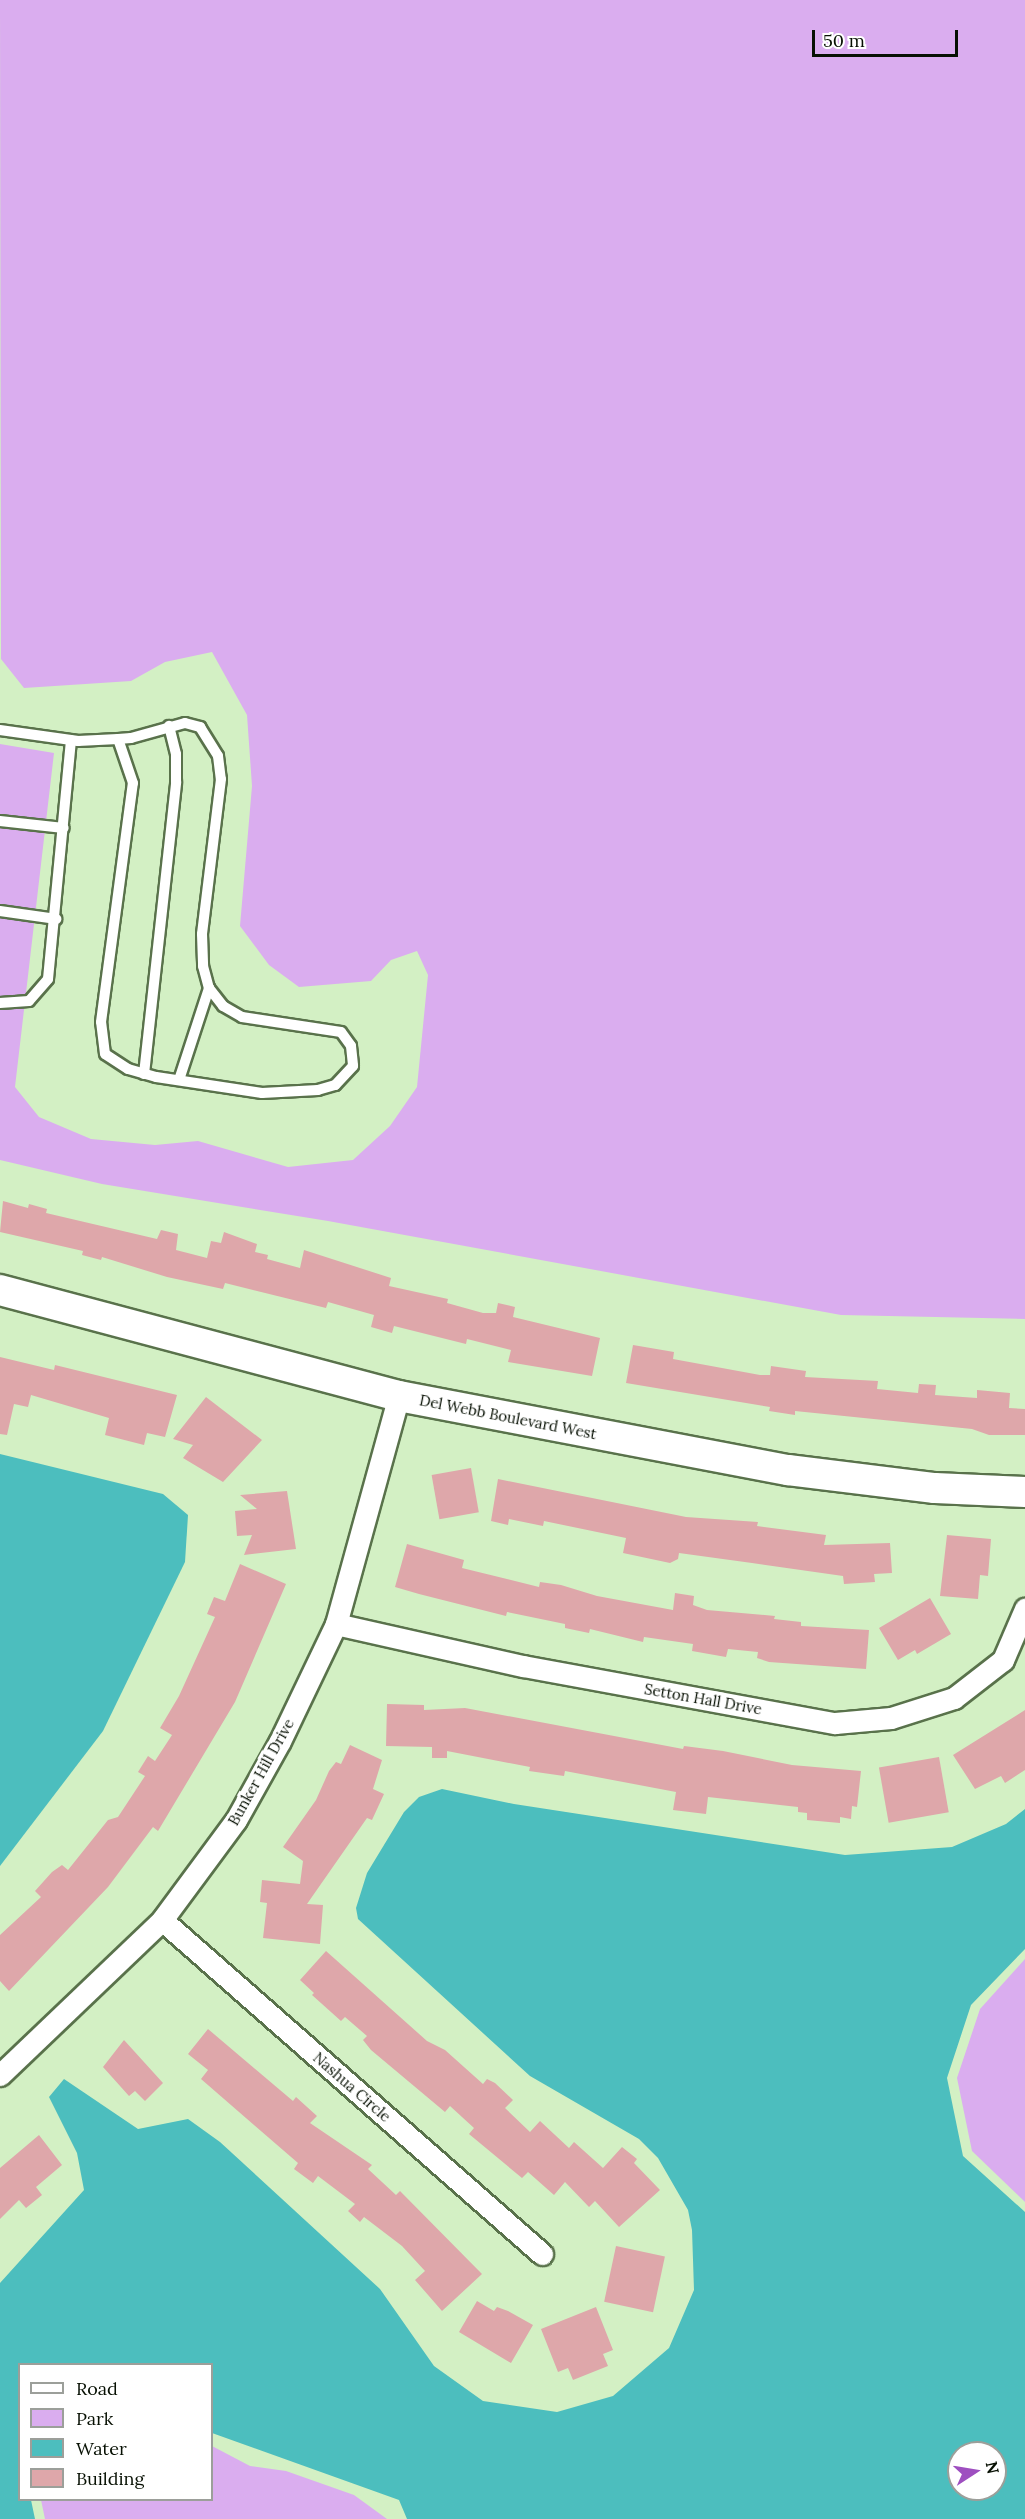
<!DOCTYPE html>
<style>
body{margin:0}
#map{position:relative;width:1025px;height:2519px;overflow:hidden;background:#d3f0c4;font-family:Lora,serif}
div>[style]{position:absolute}
[style*='--x']{left:calc(var(--x)*1px);top:calc(var(--y)*1px);width:calc(var(--w)*1px);rotate:calc(var(--a)*1deg)}
.green>*{inset:0;background:#daadef}
.water>*{inset:0;background:#4cbebe}
.building>*{inset:0;background:#dea7aa;transform-origin:0 0}
.roads{filter:drop-shadow(2px 0 #59724b) drop-shadow(-2px 0 #59724b) drop-shadow(0 2px #59724b) drop-shadow(0 -2px #59724b)}
.lane>*{height:10px;margin:-5px;padding:0 5px;transform-origin:5px;border-radius:5px;background:#fff}
.street>*{height:21px;margin:-10.5px;padding:0 10.5px;transform-origin:10.5px;border-radius:10.5px;background:#fff}
.secondary>*{height:30px;margin:-15px;padding:0 15px;transform-origin:15px;border-radius:15px;background:#fff}
span{translate:-50% -50%;white-space:nowrap;text-align:center;line-height:1.15;-webkit-text-stroke:6px #fff;paint-order:stroke}
.street-label{font-size:15px;color:#071003}
.legend{position:absolute;left:18px;top:2363px;width:195px;height:138px;box-sizing:border-box;background:#fff;border:2px solid #9c9f9a;margin:0;padding:8px 10px;list-style:none;font-size:18px;color:#071003}
.legend li{display:flex;align-items:center;gap:12px;height:30px}
.legend b{width:30px;border:2px solid #9c9f9a}
.north{position:absolute;left:947px;top:2441px;width:60px;height:60px;box-sizing:border-box;background:#fff;border:2px solid #9c9f9a;border-radius:50%;rotate:78deg;font-size:16px;font-weight:700;line-height:24px;text-align:center;color:#071003}
.north::after{content:'';display:block;margin:auto;width:21px;height:27px;background:#9e4fc0;clip-path:polygon(50% 0,100% 100%,50% 72%,0 100%)}
.scale{position:absolute;left:812px;top:30px;width:146px;height:27px;box-sizing:border-box;border:3px solid #071003;border-top:0;padding-left:8px;font-size:18px;line-height:21px;white-space:nowrap;color:#071003;-webkit-text-stroke:4px #fff;paint-order:stroke}
</style>
<div id="map">
<div class="green">
<i style="clip-path:polygon(0 0,1025px 0,1025px 1319px,841px 1315px,328px 1221px,102px 1184px,0 1160px,0 744px,54px 753px,15px 1087px,39px 1117px,91px 1139px,155px 1145px,198px 1141px,288px 1167px,353px 1160px,390px 1126px,417px 1087px,428px 975px,417px 951px,391px 960px,371px 981px,299px 987px,269px 965px,240px 926px,252px 786px,247px 715px,212px 652px,165px 662px,131px 681px,24px 688px,1px 659px)"></i>
<i style="clip-path:polygon(1025px 1959px,1025px 2202px,972px 2151px,957px 2078px,980px 2009px)"></i>
<i style="clip-path:polygon(212px 2446px,250px 2466px,286px 2471px,354px 2495px,387px 2519px,45px 2519px,41px 2500px,212px 2500px)"></i>
</div>
<div class="water">
<i style="clip-path:polygon(0 1454px,163px 1494px,188px 1515px,185px 1562px,103px 1731px,0 1866px)"></i>
<i style="clip-path:polygon(evenodd,442px 1789px,514px 1804px,845px 1855px,952px 1847px,1006px 1824px,1025px 1809px,1025px 1949px,971px 2005px,947px 2078px,963px 2156px,1025px 2212px,1025px 2519px,407px 2519px,399px 2500px,212px 2433px,212px 2364px,20px 2364px,20px 2500px,31px 2500px,35px 2519px,0 2519px,0 2283px,84px 2190px,77px 2153px,49px 2097px,64px 2079px,138px 2129px,188px 2119px,220px 2142px,380px 2289px,434px 2366px,483px 2401px,557px 2412px,613px 2396px,669px 2348px,694px 2290px,692px 2230px,688px 2210px,658px 2158px,639px 2139px,530px 2076px,358px 1919px,356px 1908px,367px 1873px,404px 1812px,419px 1797px,442px 1789px,959px 2453px,995px 2453px,995px 2489px,959px 2489px,959px 2453px)"></i>
</div>
<div class="building">
<i style="clip-path:polygon(3px 1201px,28px 1208px,29px 1204px,47px 1209px,46px 1213px,157px 1239px,161px 1230px,178px 1234px,176px 1250px,207px 1258px,211px 1241px,221px 1243px,224px 1232px,257px 1244px,255px 1252px,268px 1255px,267px 1259px,300px 1268px,304px 1250px,391px 1278px,389px 1286px,448px 1299px,447px 1303px,483px 1313px,496px 1313px,498px 1303px,515px 1307px,513px 1317px,600px 1338px,592px 1376px,508px 1362px,511px 1350px,467px 1339px,466px 1344px,394px 1326px,392px 1333px,371px 1327px,374px 1315px,328px 1302px,326px 1308px,225px 1283px,223px 1289px,167px 1277px,102px 1257px,101px 1260px,82px 1255px,83px 1251px,0 1232px)"></i>
<i style="clip-path:polygon(633px 1345px,674px 1352px,673px 1359px,760px 1375px,770px 1375px,771px 1366px,806px 1371px,805px 1377px,878px 1381px,877px 1389px,918px 1393px,919px 1384px,936px 1385px,935px 1395px,977px 1398px,977px 1390px,1010px 1393px,1009px 1408px,1025px 1409px,1025px 1435px,989px 1435px,972px 1429px,795px 1411px,795px 1415px,769px 1411px,770px 1407px,626px 1383px)"></i>
<i style="clip-path:polygon(0 1357px,54px 1370px,55px 1365px,177px 1395px,165px 1437px,147px 1433px,144px 1445px,105px 1435px,109px 1418px,31px 1395px,28px 1407px,14px 1404px,7px 1435px,0 1434px)"></i>
<i style="clip-path:polygon(206px 1397px,262px 1440px,223px 1482px,183px 1458px,193px 1445px,173px 1439px)"></i>
<i style="left:471px;top:1468px;width:45px;height:40px;rotate:80deg"></i>
<i style="clip-path:polygon(498px 1479px,686px 1517px,758px 1522px,757px 1526px,826px 1535px,824px 1545px,890px 1543px,892px 1573px,874px 1574px,875px 1582px,844px 1584px,843px 1576px,752px 1563px,679px 1553px,678px 1559px,670px 1563px,623px 1553px,626px 1538px,544px 1521px,543px 1526px,509px 1519px,508px 1525px,491px 1521px)"></i>
<i style="clip-path:polygon(287px 1491px,296px 1549px,244px 1555px,252px 1535px,237px 1536px,235px 1511px,257px 1509px,240px 1495px)"></i>
<i style="clip-path:polygon(947px 1535px,991px 1539px,988px 1576px,980px 1575px,978px 1599px,940px 1596px)"></i>
<i style="clip-path:polygon(407px 1544px,464px 1560px,462px 1568px,539px 1587px,540px 1582px,561px 1585px,597px 1596px,673px 1610px,675px 1593px,694px 1596px,693px 1605px,707px 1610px,775px 1616px,774px 1619px,801px 1622px,801px 1626px,869px 1630px,866px 1669px,769px 1662px,757px 1658px,758px 1652px,728px 1649px,726px 1657px,692px 1651px,693px 1644px,644px 1637px,643px 1642px,590px 1629px,589px 1633px,565px 1628px,565px 1624px,507px 1612px,506px 1616px,419px 1594px,395px 1587px)"></i>
<i style="clip-path:polygon(240px 1564px,286px 1584px,235px 1702px,158px 1831px,153px 1827px,108px 1887px,9px 1991px,0 1981px,0 1935px,41px 1897px,35px 1891px,52px 1872px,62px 1865px,68px 1870px,108px 1820px,118px 1817px,145px 1776px,138px 1772px,148px 1756px,155px 1761px,172px 1735px,160px 1728px,179px 1696px,215px 1617px,207px 1614px,214px 1597px,225px 1601px)"></i>
<i style="clip-path:polygon(930px 1598px,951px 1634px,917px 1654px,915px 1650px,898px 1660px,879px 1628px)"></i>
<i style="clip-path:polygon(387px 1704px,424px 1705px,424px 1710px,465px 1708px,683px 1749px,684px 1746px,723px 1751px,792px 1765px,861px 1771px,857px 1807px,852px 1806px,851px 1819px,840px 1817px,840px 1823px,807px 1820px,807px 1813px,798px 1812px,798px 1807px,708px 1797px,706px 1814px,673px 1810px,676px 1792px,565px 1771px,564px 1776px,529px 1771px,530px 1767px,447px 1751px,447px 1758px,432px 1758px,432px 1747px,386px 1746px)"></i>
<i style="clip-path:polygon(1025px 1710px,1025px 1770px,1005px 1783px,1001px 1776px,975px 1789px,953px 1755px)"></i>
<i style="clip-path:polygon(350px 1745px,382px 1760px,373px 1789px,384px 1794px,372px 1820px,367px 1818px,307px 1904px,323px 1905px,320px 1944px,263px 1938px,267px 1903px,260px 1902px,262px 1880px,300px 1884px,303px 1861px,283px 1847px,316px 1800px,329px 1771px,336px 1762px,341px 1764px)"></i>
<i style="left:939px;top:1757px;width:56px;height:61px;rotate:80deg"></i>
<i style="clip-path:polygon(326px 1951px,427px 2041px,445px 2050px,483px 2084px,487px 2079px,495px 2083px,513px 2100px,505px 2108px,530px 2132px,540px 2121px,569px 2148px,574px 2142px,603px 2168px,622px 2147px,637px 2159px,634px 2163px,660px 2190px,619px 2227px,595px 2201px,589px 2207px,565px 2182px,554px 2195px,528px 2172px,522px 2178px,469px 2134px,474px 2128px,450px 2106px,445px 2112px,371px 2050px,363px 2040px,367px 2036px,345px 2017px,341px 2021px,312px 1995px,314px 1993px,300px 1980px)"></i>
<i style="clip-path:polygon(208px 2029px,293px 2101px,296px 2097px,317px 2116px,310px 2123px,372px 2165px,368px 2169px,396px 2195px,400px 2191px,482px 2274px,442px 2311px,415px 2280px,425px 2271px,402px 2246px,364px 2217px,360px 2222px,348px 2211px,355px 2204px,318px 2176px,313px 2183px,294px 2169px,298px 2163px,201px 2079px,208px 2070px,188px 2054px)"></i>
<i style="clip-path:polygon(124px 2040px,163px 2083px,145px 2101px,135px 2091px,129px 2096px,103px 2067px)"></i>
<i style="clip-path:polygon(39px 2135px,62px 2165px,36px 2187px,42px 2195px,26px 2208px,19px 2200px,0 2219px,0 2168px)"></i>
<i style="left:616px;top:2246px;width:50px;height:57px;rotate:12deg"></i>
<i style="clip-path:polygon(477px 2301px,494px 2311px,497px 2307px,508px 2311px,533px 2325px,511px 2363px,459px 2332px)"></i>
<i style="clip-path:polygon(596px 2307px,613px 2350px,603px 2354px,608px 2366px,573px 2380px,568px 2368px,558px 2372px,541px 2329px)"></i>
</div>
<div class="roads">
<div class="lane">
<i style="--x:0;--y:730;--w:79;--a:8"></i>
<i style="--x:78;--y:741;--w:40;--a:-2.9"></i>
<i style="--x:118;--y:739;--w:13;--a:-4"></i>
<i style="--x:131;--y:738;--w:56;--a:-15.5"></i>
<i style="--x:185;--y:723;--w:16;--a:15"></i>
<i style="--x:200;--y:727;--w:34;--a:58"></i>
<i style="--x:218;--y:756;--w:23;--a:83"></i>
<i style="--x:221;--y:779;--w:156;--a:97"></i>
<i style="--x:202;--y:934;--w:32;--a:88"></i>
<i style="--x:203;--y:966;--w:23;--a:75"></i>
<i style="--x:209;--y:988;--w:23;--a:52"></i>
<i style="--x:223;--y:1006;--w:22;--a:30"></i>
<i style="--x:242;--y:1017;--w:100;--a:8.6"></i>
<i style="--x:341;--y:1032;--w:17;--a:54"></i>
<i style="--x:351;--y:1046;--w:20;--a:84"></i>
<i style="--x:353;--y:1066;--w:26;--a:133"></i>
<i style="--x:335;--y:1085;--w:18;--a:164"></i>
<i style="--x:318;--y:1090;--w:56;--a:176.9"></i>
<i style="--x:262;--y:1093;--w:107;--a:-171.4"></i>
<i style="--x:156;--y:1077;--w:29;--a:-164"></i>
<i style="--x:128;--y:1069;--w:27;--a:-147"></i>
<i style="--x:105;--y:1054;--w:32;--a:-97"></i>
<i style="--x:101;--y:1022;--w:241;--a:-82.4"></i>
<i style="--x:133;--y:783;--w:46;--a:-108.8"></i>
<i style="--x:0;--y:821;--w:64;--a:6.2"></i>
<i style="--x:0;--y:911;--w:57;--a:8.1"></i>
<i style="--x:0;--y:1003;--w:29;--a:-4"></i>
<i style="--x:29;--y:1001;--w:29;--a:-49"></i>
<i style="--x:48;--y:979;--w:240;--a:-84.5"></i>
<i style="--x:144;--y:1074;--w:294;--a:-83.7"></i>
<i style="--x:176;--y:782;--w:28;--a:-90"></i>
<i style="--x:176;--y:754;--w:29;--a:-104"></i>
<i style="--x:179;--y:1080;--w:97;--a:-71.9"></i>
</div>
<div class="street">
<i style="--x:336;--y:1624;--w:192;--a:12.7"></i>
<i style="--x:523;--y:1666;--w:317;--a:10.4"></i>
<i style="--x:835;--y:1723;--w:56;--a:-5.1"></i>
<i style="--x:891;--y:1718;--w:66;--a:-17.6"></i>
<i style="--x:954;--y:1698;--w:62;--a:-37.8"></i>
<i style="--x:1003;--y:1660;--w:56;--a:-66.7"></i>
<i style="--x:162;--y:1920;--w:506;--a:41.31"></i>
<i style="--x:0;--y:2075;--w:224;--a:-43.7"></i>
<i style="--x:162;--y:1920;--w:124;--a:-53.5"></i>
<i style="--x:236;--y:1820;--w:90;--a:-60.9"></i>
<i style="--x:280;--y:1741;--w:130;--a:-64.4"></i>
<i style="--x:336;--y:1624;--w:237;--a:-74.6"></i>
</div>
<div class="secondary">
<i style="--x:0;--y:1290;--w:413;--a:14.9"></i>
<i style="--x:399;--y:1396;--w:396;--a:10.8"></i>
<i style="--x:788;--y:1470;--w:148;--a:7"></i>
<i style="--x:935;--y:1488;--w:90;--a:2.5"></i>
</div>
</div>
<div class="street-label">
<span style="left:508px;top:1417px;rotate:11deg">Del Webb Boulevard West</span>
<span style="left:703px;top:1699px;rotate:10deg">Setton Hall Drive</span>
<span style="left:261px;top:1772px;rotate:-61deg">Bunker Hill Drive</span>
<span style="left:352px;top:2087px;rotate:41deg">Nashua Circle</span>
</div>
<ul class="legend">
<li><b style="height:8px;background:#fff"></b>Road</li>
<li><b style="height:16px;background:#daadef"></b>Park</li>
<li><b style="height:16px;background:#4cbebe"></b>Water</li>
<li><b style="height:16px;background:#dea7aa"></b>Building</li>
</ul>
<div class="north">N</div>
<div class="scale">50 m</div>
</div>
